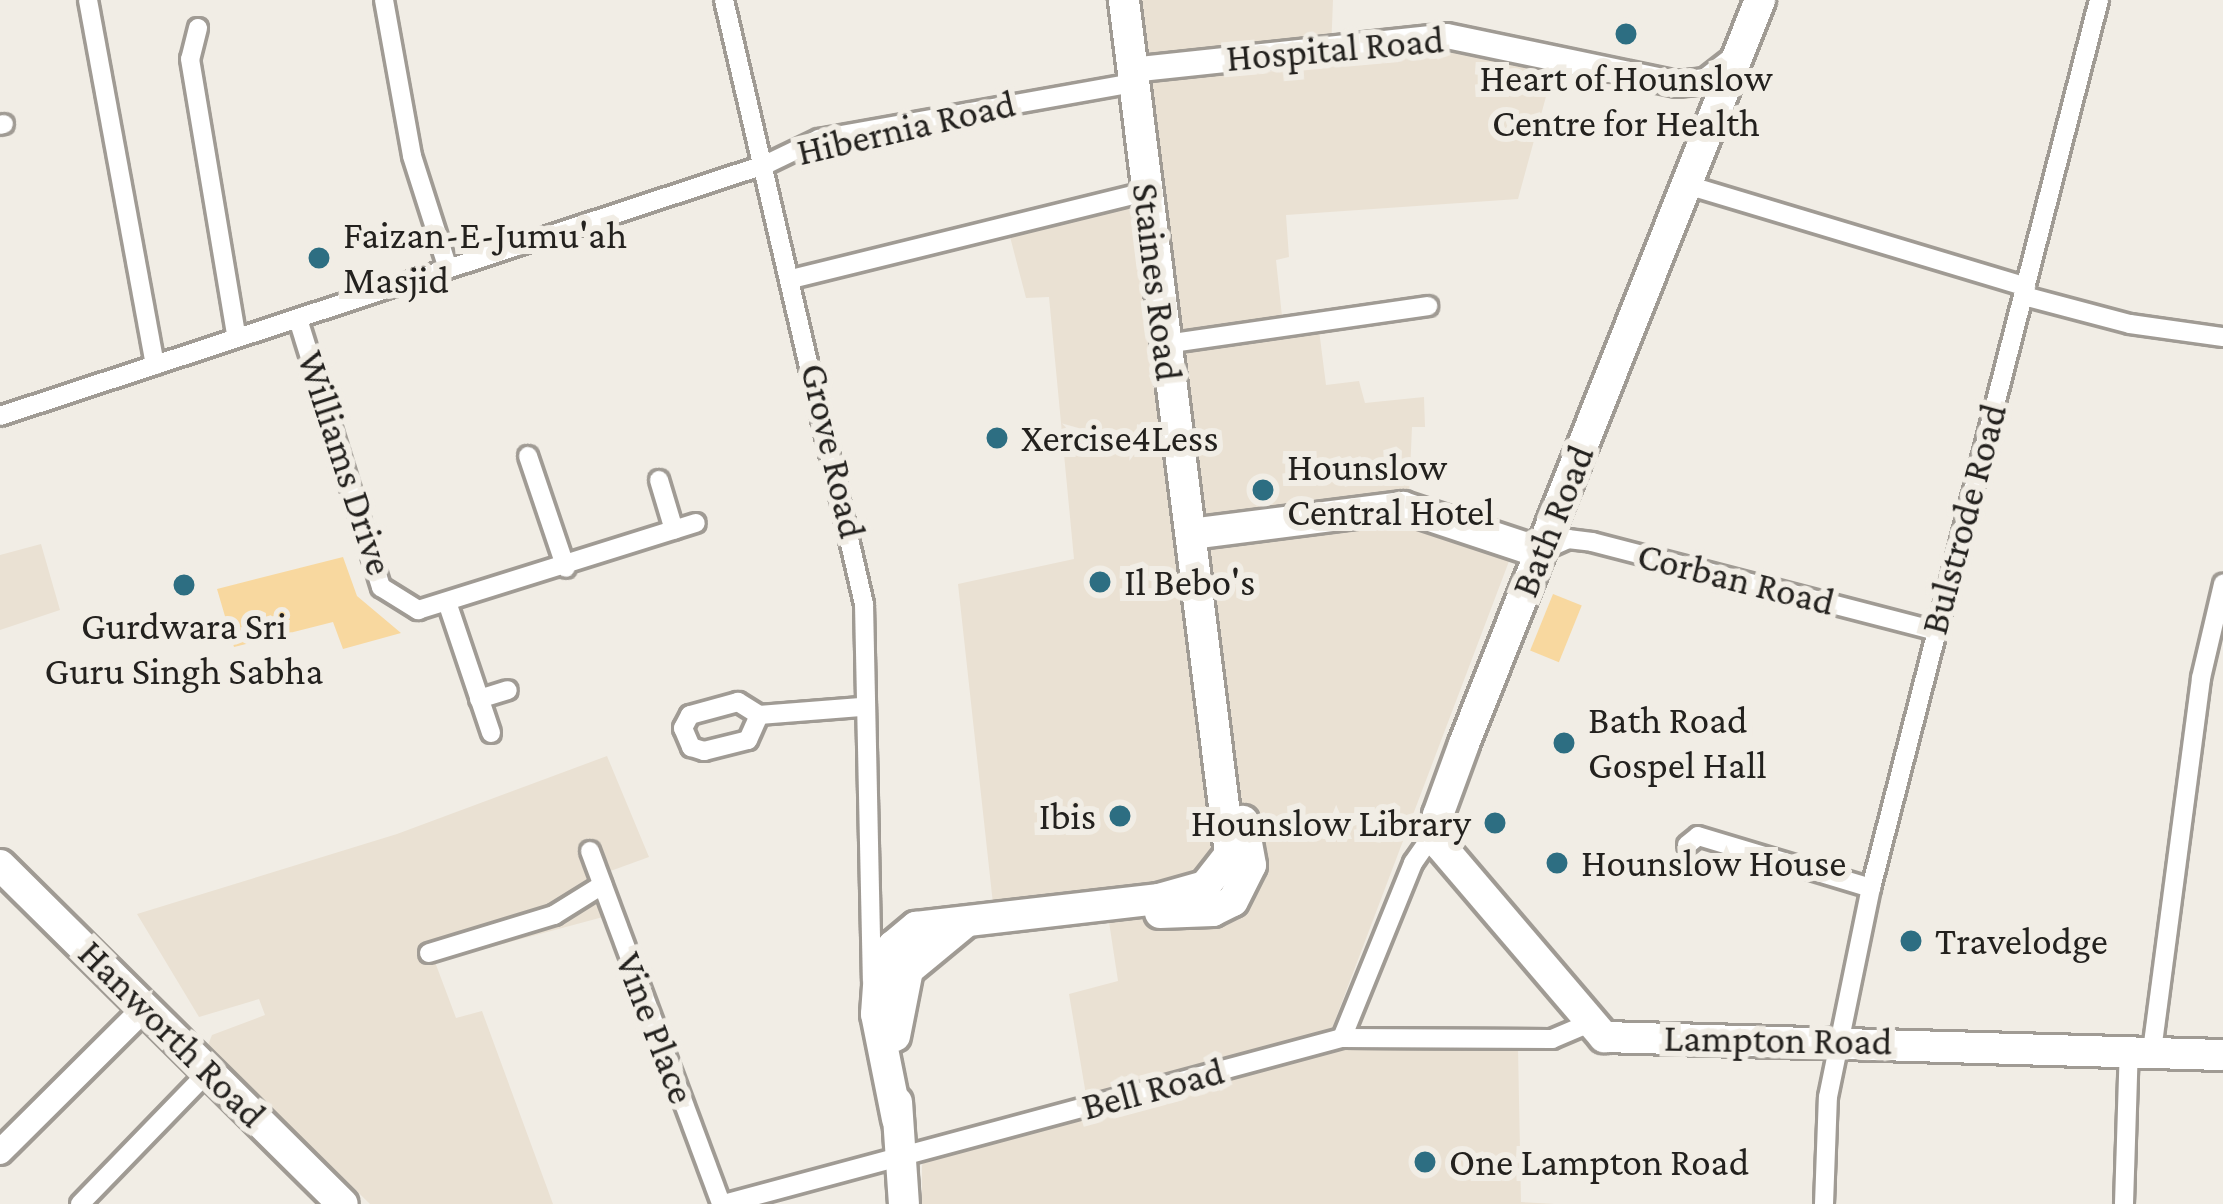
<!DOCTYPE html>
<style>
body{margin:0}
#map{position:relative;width:2223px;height:1204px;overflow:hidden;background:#f1ede5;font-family:"Crimson Pro",serif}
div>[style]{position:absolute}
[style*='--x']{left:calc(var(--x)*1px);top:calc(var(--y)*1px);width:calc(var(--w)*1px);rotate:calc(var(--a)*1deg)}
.built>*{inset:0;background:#eae1d3}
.green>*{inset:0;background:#f8d89f;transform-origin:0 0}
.roads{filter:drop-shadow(3px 0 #a09b94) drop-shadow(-3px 0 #a09b94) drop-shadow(0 3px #a09b94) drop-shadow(0 -3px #a09b94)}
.minor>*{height:18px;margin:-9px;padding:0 9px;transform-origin:9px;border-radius:9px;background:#fff}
.tertiary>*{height:24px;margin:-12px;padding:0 12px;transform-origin:12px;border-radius:12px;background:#fff}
.primary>*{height:30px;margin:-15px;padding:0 15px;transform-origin:15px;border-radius:15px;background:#fff}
.dots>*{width:33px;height:33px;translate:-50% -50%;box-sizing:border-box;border:6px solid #f1ede5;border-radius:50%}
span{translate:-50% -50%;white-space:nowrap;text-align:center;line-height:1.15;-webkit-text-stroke:12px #f1ede5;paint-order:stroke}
.street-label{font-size:39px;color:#23211e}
.poi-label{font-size:39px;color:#23211e}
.left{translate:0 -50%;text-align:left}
.right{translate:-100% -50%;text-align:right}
</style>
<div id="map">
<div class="built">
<i style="clip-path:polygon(1137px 0,1333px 0,1331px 52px,1457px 44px,1553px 71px,1518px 199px,1286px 215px,1289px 257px,1276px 260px,1284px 335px,1319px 330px,1326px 385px,1359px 381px,1365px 403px,1424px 397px,1425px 427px,1412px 427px,1408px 520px,1511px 556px,1331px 1031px,1334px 1048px,1518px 1048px,1521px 1202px,1555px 1204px,922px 1204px,922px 1165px,947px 1135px,1086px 1095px,1069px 994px,1118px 981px,1104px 889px,993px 904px,958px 584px,1074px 559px,1049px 297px,1026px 298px,1008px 229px,1160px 190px)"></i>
<i style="clip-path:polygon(41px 544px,60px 610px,0 630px,0 555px)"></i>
<i style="clip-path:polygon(607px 756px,649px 857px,605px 873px,618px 913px,435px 962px,456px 1018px,482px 1011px,553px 1204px,370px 1204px,208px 1045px,212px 1035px,265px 1015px,259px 999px,199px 1017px,137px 914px,397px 834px)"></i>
</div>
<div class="green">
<i style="clip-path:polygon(343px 557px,357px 596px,401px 633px,343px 649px,333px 622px,234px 647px,217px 589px)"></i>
<i style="left:1553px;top:594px;width:31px;height:61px;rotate:22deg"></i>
</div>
<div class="roads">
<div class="minor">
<i style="--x:88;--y:0;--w:371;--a:79.6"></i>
<i style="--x:384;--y:0;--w:158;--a:79.8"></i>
<i style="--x:412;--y:156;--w:115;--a:72.3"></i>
<i style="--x:724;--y:0;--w:620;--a:76.95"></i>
<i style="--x:864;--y:604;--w:376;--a:88.8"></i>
<i style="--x:198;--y:28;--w:32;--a:104"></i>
<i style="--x:190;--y:59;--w:279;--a:80.5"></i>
<i style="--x:0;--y:125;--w:4;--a:-14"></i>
<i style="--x:1687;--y:185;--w:354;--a:16.7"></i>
<i style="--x:791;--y:279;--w:365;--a:-13.8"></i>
<i style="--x:2024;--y:296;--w:110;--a:14.8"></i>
<i style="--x:2130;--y:324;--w:94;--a:8"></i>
<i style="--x:298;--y:319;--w:281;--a:72.8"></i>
<i style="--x:381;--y:587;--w:44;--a:31.9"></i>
<i style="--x:418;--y:610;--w:291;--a:-17.4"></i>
<i style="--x:1165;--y:344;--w:266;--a:-8.2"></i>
<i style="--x:0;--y:416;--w:807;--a:-18.19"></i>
<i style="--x:767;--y:164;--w:58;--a:-25.7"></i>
<i style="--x:819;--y:139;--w:318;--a:-10.1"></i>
<i style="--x:528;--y:456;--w:118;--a:71.3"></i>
<i style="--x:659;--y:480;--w:52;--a:73.3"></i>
<i style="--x:1539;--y:552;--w:32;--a:-24"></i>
<i style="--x:1568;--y:539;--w:24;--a:7"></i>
<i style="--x:1592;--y:542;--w:352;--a:14.5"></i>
<i style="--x:448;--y:605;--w:135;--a:71.4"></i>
<i style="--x:479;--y:699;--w:30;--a:-17"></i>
<i style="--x:759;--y:715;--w:25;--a:-148"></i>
<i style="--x:738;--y:702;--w:50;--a:164.8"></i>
<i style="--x:690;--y:715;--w:15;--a:118"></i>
<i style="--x:683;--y:728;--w:21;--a:67"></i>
<i style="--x:691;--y:747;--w:14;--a:17"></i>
<i style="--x:704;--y:751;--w:45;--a:-14"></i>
<i style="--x:748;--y:740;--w:27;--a:-66"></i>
<i style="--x:759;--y:715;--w:102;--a:-4.5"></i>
<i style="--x:1687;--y:845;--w:14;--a:-39"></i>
<i style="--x:1698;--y:836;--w:181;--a:16.7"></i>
<i style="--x:590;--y:851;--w:377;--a:69.6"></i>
<i style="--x:429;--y:953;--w:131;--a:-16.9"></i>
<i style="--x:554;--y:915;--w:57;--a:-32"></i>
<i style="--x:1342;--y:1038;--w:189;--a:-67.9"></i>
<i style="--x:1413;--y:863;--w:40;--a:-55.1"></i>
<i style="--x:2152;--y:1051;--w:376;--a:-82.5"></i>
<i style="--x:2201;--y:678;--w:97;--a:-76.8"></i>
<i style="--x:80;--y:1204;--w:187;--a:-45.9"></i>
<i style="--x:724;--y:1204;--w:640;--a:-15.04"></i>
<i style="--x:1342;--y:1038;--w:210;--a:0.3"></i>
<i style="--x:1552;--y:1039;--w:39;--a:-23"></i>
<i style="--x:1824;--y:1204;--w:107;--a:-87.9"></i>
<i style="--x:1828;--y:1097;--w:213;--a:-78.4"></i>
<i style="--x:1871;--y:888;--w:917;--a:-75.6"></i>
<i style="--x:2124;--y:1204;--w:155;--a:-88.2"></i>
</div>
<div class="tertiary">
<i style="--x:1131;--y:70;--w:318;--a:-6.1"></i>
<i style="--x:1447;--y:36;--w:235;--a:11.8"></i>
<i style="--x:1677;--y:84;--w:29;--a:-6"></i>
<i style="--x:1706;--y:81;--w:39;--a:-38"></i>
<i style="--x:0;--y:1152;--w:206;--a:-44.8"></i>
</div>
<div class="primary">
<i style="--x:1760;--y:0;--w:801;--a:111.7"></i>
<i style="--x:1464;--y:744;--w:76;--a:110.1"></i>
<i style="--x:1438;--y:815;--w:30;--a:86"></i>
<i style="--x:1440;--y:845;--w:253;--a:49.5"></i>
<i style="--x:1604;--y:1037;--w:619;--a:1.67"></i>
<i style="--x:1191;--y:534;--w:214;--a:-7.3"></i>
<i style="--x:1403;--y:507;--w:143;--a:18.3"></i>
<i style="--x:0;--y:865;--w:482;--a:44.7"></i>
<i style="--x:1160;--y:913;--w:53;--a:-2.2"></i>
<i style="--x:1213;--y:911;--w:22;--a:-27"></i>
<i style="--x:1233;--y:901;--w:40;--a:-63.4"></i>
<i style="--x:1251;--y:865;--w:45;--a:-100.3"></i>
<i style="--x:895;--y:1036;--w:67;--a:-78.9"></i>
<i style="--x:908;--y:970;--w:75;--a:-39.6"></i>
<i style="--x:897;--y:1102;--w:102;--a:86.1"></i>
<i style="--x:897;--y:1119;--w:107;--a:-101.3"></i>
<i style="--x:876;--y:1014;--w:42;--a:-85.9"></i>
<i style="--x:879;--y:972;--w:30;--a:-62"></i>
<i style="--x:893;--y:946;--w:30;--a:-40"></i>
<i style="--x:916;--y:927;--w:245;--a:-6.6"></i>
<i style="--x:1159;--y:899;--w:48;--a:-15.8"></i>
<i style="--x:1205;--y:886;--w:41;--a:-52"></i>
<i style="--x:1230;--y:854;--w:861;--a:-97.08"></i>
</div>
</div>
<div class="dots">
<i style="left:1626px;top:34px;background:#2d6e82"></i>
<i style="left:319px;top:258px;background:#2d6e82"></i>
<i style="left:997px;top:438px;background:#2d6e82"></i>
<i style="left:1263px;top:490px;background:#2d6e82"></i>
<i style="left:1100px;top:582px;background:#2d6e82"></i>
<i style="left:184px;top:585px;background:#2d6e82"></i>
<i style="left:1564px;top:743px;background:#2d6e82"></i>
<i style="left:1120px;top:816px;background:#2d6e82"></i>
<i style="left:1495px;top:823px;background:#2d6e82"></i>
<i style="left:1557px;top:863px;background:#2d6e82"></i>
<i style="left:1911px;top:941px;background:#2d6e82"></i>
<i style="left:1425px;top:1162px;background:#2d6e82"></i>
</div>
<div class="street-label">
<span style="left:1335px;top:49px;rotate:-5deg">Hospital Road</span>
<span style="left:906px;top:128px;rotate:-13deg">Hibernia Road</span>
<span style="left:1157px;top:282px;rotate:83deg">Staines Road</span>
<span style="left:833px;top:451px;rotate:77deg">Grove Road</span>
<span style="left:345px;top:463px;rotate:72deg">Williams Drive</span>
<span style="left:1964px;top:519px;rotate:-75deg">Bulstrode Road</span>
<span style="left:1553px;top:521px;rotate:-68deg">Bath Road</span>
<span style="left:1736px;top:579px;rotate:14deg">Corban Road</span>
<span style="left:655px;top:1028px;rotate:69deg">Vine Place</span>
<span style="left:172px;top:1034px;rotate:45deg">Hanworth Road</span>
<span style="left:1778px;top:1040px;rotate:1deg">Lampton Road</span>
<span style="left:1153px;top:1089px;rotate:-15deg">Bell Road</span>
</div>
<div class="poi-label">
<span style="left:1626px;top:101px">Heart of Hounslow<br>Centre for Health</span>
<span class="left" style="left:343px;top:258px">Faizan-E-Jumu'ah<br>Masjid</span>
<span class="left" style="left:1021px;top:438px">Xercise4Less</span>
<span class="left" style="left:1287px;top:490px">Hounslow<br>Central Hotel</span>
<span class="left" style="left:1124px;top:582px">Il Bebo's</span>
<span style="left:184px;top:649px">Gurdwara Sri<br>Guru Singh Sabha</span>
<span class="left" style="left:1588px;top:743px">Bath Road<br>Gospel Hall</span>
<span class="right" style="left:1096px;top:816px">Ibis</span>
<span class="right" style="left:1471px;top:823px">Hounslow Library</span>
<span class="left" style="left:1581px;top:863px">Hounslow House</span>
<span class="left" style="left:1935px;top:941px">Travelodge</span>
<span class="left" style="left:1449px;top:1162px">One Lampton Road</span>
</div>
</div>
